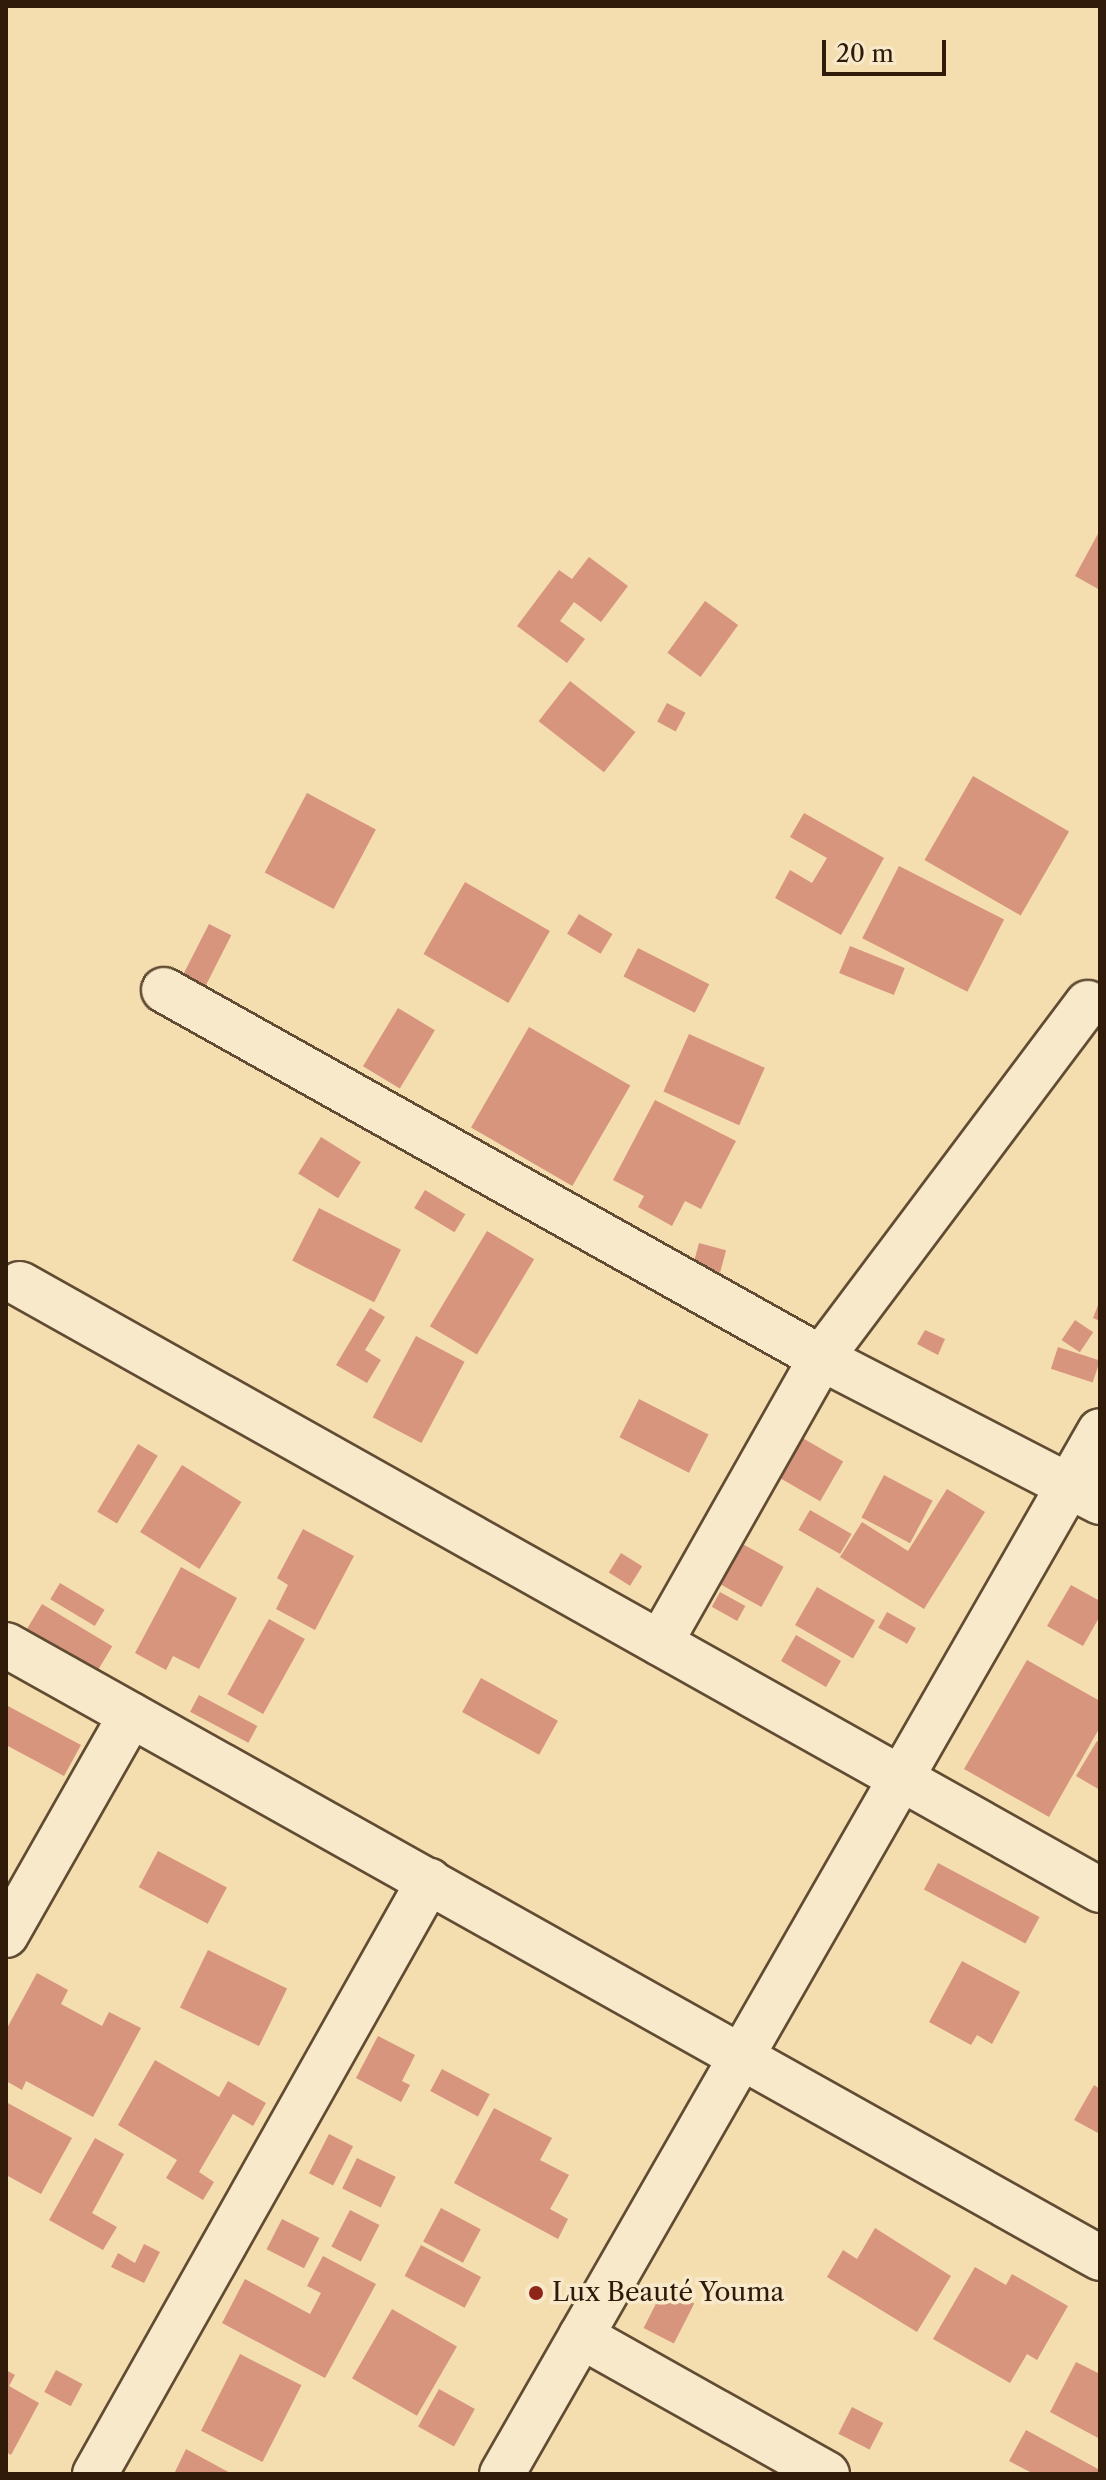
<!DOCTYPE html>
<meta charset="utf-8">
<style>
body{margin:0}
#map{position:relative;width:1106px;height:2480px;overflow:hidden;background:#f4ddaf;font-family:"Libre Caslon Text",serif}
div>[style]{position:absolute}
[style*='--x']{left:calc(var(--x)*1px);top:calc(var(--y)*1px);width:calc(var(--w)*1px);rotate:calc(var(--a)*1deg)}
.building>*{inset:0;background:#d8957e;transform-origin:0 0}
.roads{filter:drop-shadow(2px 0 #614c33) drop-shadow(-2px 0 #614c33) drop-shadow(0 2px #614c33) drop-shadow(0 -2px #614c33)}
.minor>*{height:44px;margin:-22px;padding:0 22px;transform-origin:22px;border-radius:22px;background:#f8e9cb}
.tertiary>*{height:44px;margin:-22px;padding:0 22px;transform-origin:22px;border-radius:22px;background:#f8e9cb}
.dots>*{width:22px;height:22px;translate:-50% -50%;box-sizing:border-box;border:4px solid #f8e9cb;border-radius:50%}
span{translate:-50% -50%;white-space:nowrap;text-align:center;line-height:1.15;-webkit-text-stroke:7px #f8e9cb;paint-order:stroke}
.poi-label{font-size:26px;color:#301b0a}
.left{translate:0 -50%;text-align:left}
.frame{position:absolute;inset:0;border:8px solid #301b0a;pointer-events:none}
.scale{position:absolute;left:822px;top:40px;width:124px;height:36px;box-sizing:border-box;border:4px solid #301b0a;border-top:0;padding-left:10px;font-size:24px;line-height:28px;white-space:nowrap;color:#301b0a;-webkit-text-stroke:6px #f8e9cb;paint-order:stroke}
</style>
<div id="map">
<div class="building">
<i style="clip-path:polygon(1100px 530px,1100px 590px,1075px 576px)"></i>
<i style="clip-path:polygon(589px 557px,628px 586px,601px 622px,574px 602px,560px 621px,585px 639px,567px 663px,517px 626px,559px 570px,572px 579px)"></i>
<i style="left:705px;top:601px;width:41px;height:64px;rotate:36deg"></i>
<i style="left:570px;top:681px;width:83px;height:51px;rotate:38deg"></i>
<i style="left:667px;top:703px;width:21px;height:21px;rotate:28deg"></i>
<i style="left:973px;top:776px;width:111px;height:97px;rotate:30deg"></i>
<i style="left:307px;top:793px;width:78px;height:90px;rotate:28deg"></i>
<i style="clip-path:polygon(804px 813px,884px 858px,841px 935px,775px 898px,790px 870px,812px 883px,827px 858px,790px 837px)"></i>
<i style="left:899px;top:866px;width:118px;height:81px;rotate:27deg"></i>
<i style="left:465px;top:882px;width:98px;height:83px;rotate:30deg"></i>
<i style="left:579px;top:914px;width:39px;height:23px;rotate:31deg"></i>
<i style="left:209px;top:924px;width:25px;height:59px;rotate:27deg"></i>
<i style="left:850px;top:946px;width:59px;height:29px;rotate:22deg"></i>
<i style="left:638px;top:948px;width:80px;height:32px;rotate:27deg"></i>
<i style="left:398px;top:1008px;width:43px;height:68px;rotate:31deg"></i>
<i style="left:529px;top:1027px;width:117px;height:116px;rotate:30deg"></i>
<i style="left:689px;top:1034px;width:83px;height:63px;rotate:24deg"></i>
<i style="clip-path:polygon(655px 1100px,736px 1141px,701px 1209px,685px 1201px,672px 1226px,638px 1207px,644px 1196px,613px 1180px)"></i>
<i style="left:321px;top:1137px;width:47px;height:43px;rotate:32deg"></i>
<i style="left:425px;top:1190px;width:47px;height:21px;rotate:31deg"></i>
<i style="left:319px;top:1208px;width:92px;height:59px;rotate:27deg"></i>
<i style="left:487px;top:1231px;width:55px;height:111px;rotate:31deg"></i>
<i style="left:699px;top:1243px;width:28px;height:23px;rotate:15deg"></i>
<i style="clip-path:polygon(1100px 1300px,1100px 1321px,1093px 1318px)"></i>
<i style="clip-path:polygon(370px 1308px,385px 1317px,365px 1350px,381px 1360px,367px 1383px,336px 1365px)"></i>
<i style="left:1075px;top:1320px;width:22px;height:24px;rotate:34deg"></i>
<i style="clip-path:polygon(925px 1330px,945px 1339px,938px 1355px,917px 1344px)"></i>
<i style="left:416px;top:1336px;width:55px;height:92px;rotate:28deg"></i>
<i style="left:1058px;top:1347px;width:44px;height:23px;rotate:18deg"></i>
<i style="left:639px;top:1399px;width:78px;height:43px;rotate:27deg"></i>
<i style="left:799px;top:1436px;width:51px;height:46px;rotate:30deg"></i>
<i style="left:138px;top:1444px;width:23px;height:79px;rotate:31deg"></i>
<i style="left:182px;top:1465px;width:70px;height:79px;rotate:32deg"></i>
<i style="left:884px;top:1475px;width:55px;height:48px;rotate:28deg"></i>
<i style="clip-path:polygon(947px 1489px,985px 1512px,924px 1609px,840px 1557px,862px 1522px,908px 1551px)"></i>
<i style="left:810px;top:1510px;width:48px;height:23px;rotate:30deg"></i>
<i style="clip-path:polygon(303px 1529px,354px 1556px,315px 1630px,276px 1609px,288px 1585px,277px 1578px)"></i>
<i style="left:739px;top:1542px;width:51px;height:46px;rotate:29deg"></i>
<i style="left:621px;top:1553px;width:25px;height:23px;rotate:32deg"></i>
<i style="clip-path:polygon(181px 1567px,237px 1598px,199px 1669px,173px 1656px,166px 1670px,135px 1653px)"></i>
<i style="left:60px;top:1583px;width:52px;height:19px;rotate:31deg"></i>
<i style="clip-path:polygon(1071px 1585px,1100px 1601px,1100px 1616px,1083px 1646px,1047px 1626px)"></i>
<i style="left:817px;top:1587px;width:67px;height:44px;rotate:30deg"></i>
<i style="left:720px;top:1592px;width:29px;height:17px;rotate:29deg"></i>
<i style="left:42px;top:1604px;width:82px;height:31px;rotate:31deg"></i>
<i style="left:887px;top:1612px;width:33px;height:18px;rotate:29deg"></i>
<i style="left:269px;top:1619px;width:41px;height:86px;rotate:29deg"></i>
<i style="left:796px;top:1635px;width:52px;height:30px;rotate:30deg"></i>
<i style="clip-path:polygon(1027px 1660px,1100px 1701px,1100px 1727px,1049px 1817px,964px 1769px)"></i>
<i style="left:481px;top:1678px;width:88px;height:39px;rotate:29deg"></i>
<i style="left:199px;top:1695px;width:66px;height:19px;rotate:28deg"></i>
<i style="clip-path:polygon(6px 1705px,81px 1745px,64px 1776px,6px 1745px)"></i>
<i style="clip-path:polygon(1097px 1741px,1100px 1743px,1100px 1790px,1076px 1776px)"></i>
<i style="left:158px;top:1851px;width:78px;height:41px;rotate:28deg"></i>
<i style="left:938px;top:1863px;width:115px;height:30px;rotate:28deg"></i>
<i style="left:208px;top:1950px;width:88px;height:64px;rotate:26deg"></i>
<i style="clip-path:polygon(962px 1961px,1020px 1992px,992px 2044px,977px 2035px,971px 2045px,929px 2022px)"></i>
<i style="clip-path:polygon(37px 1973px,68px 1990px,61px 2004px,102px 2026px,109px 2012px,141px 2028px,93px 2117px,26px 2081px,22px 2090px,6px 2081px,6px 2030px)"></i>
<i style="clip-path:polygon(378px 2036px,415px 2055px,402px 2081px,410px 2085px,401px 2102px,356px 2078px)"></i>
<i style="clip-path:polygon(155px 2060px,219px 2097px,228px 2081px,266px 2103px,253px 2126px,233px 2114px,199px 2172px,214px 2182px,203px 2200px,166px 2178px,177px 2160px,118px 2125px)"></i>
<i style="left:442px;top:2069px;width:54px;height:25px;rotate:28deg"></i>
<i style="clip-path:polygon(1094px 2085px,1100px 2089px,1100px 2134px,1074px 2120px)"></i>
<i style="clip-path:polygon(6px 2102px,72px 2138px,41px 2194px,6px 2175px)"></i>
<i style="clip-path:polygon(494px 2108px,552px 2138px,540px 2160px,569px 2175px,550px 2209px,568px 2219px,558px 2239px,454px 2183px)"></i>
<i style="left:329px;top:2134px;width:27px;height:44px;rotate:27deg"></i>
<i style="clip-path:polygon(95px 2138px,124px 2154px,92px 2213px,117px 2227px,103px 2250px,49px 2220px)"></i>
<i style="left:357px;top:2158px;width:43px;height:34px;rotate:26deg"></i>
<i style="left:441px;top:2208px;width:45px;height:38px;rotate:28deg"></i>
<i style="left:350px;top:2210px;width:33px;height:41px;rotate:27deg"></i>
<i style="left:282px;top:2219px;width:42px;height:34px;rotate:27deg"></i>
<i style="clip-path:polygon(875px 2228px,951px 2276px,917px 2332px,827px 2277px,843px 2250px,857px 2259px)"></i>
<i style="clip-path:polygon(144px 2244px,160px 2252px,144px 2283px,111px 2267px,118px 2253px,135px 2263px)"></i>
<i style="left:421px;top:2245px;width:68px;height:35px;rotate:28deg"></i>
<i style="clip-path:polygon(323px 2256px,376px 2284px,325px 2378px,222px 2323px,245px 2279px,310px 2314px,321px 2293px,307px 2286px)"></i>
<i style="clip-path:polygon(975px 2267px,1006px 2285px,1012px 2274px,1068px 2306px,1037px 2360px,1027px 2354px,1010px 2383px,933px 2339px)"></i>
<i style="left:664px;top:2288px;width:34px;height:45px;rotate:27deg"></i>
<i style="left:392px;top:2309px;width:75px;height:80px;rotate:30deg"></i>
<i style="left:240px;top:2354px;width:69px;height:86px;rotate:27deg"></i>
<i style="clip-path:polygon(1076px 2362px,1100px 2374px,1100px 2439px,1050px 2412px)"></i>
<i style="clip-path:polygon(6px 2370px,15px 2375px,9px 2386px,39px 2403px,11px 2455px,6px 2452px)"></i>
<i style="left:56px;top:2370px;width:30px;height:25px;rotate:28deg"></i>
<i style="left:439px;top:2389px;width:41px;height:43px;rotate:29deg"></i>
<i style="left:852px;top:2407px;width:35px;height:30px;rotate:27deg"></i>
<i style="clip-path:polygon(1026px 2430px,1100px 2470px,1100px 2474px,1034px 2474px,1009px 2461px)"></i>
<i style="clip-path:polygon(186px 2449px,232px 2474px,174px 2474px)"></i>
</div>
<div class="roads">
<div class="minor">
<i style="--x:164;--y:990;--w:753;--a:29.25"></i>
<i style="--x:821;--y:1358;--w:314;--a:27.3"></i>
<i style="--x:20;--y:1284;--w:1238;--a:29.3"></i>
<i style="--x:660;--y:1643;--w:327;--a:-60.5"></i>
<i style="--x:821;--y:1358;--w:444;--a:-53.1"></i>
<i style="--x:6;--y:1645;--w:1254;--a:29.26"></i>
<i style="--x:6;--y:1935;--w:253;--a:-60.4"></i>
<i style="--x:581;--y:2336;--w:282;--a:29.3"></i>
<i style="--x:95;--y:2474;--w:681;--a:-60.61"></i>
</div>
<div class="tertiary">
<i style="--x:502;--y:2474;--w:1202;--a:-60.17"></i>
</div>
</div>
<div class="dots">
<i style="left:536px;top:2293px;background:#8f2418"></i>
</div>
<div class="poi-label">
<span class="left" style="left:552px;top:2293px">Lux Beauté Youma</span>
</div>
<div class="frame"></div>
<div class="scale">20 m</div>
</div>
